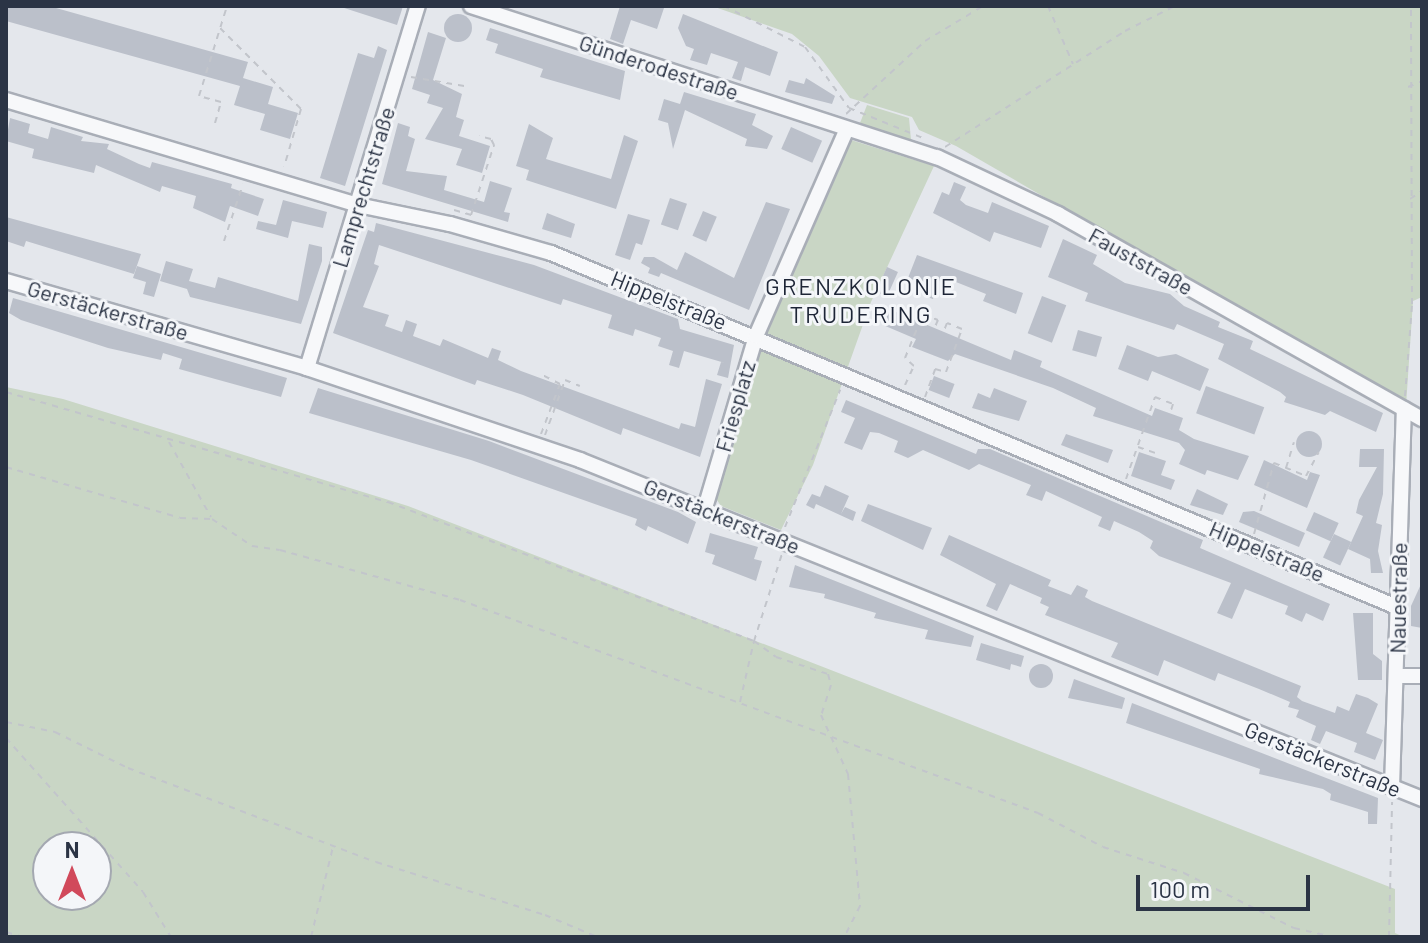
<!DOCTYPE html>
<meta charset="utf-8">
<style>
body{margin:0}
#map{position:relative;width:1428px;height:943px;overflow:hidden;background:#e4e7ec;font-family:Barlow,sans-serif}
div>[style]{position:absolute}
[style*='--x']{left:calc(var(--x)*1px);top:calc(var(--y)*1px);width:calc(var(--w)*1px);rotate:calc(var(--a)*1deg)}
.green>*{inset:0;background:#c9d6c5}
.building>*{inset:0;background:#bbc0ca;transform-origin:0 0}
.round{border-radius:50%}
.path>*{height:2px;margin-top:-1px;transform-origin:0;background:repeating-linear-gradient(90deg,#c2c5cb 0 6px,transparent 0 12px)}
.roads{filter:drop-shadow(2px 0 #a9aeb7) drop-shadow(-2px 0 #a9aeb7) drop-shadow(0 2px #a9aeb7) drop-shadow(0 -2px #a9aeb7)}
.minor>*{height:14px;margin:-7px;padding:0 7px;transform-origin:7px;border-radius:7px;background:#f7f8fa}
span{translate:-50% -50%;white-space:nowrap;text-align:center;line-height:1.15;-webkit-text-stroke:6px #f4f6f9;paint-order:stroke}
.street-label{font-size:22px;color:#2b3445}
.neighbourhood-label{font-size:24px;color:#1d2536;letter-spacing:2px}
.frame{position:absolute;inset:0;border:8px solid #2b3445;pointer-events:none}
.north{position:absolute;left:32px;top:831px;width:80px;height:80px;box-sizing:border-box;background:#f4f6f9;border:2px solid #a4a8b1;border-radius:50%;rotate:0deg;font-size:22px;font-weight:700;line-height:32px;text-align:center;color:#2b3445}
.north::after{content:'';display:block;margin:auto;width:28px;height:36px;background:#d1495b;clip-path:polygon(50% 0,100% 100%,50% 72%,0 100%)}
.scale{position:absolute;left:1136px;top:875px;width:174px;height:36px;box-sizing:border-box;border:4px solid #2b3445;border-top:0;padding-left:10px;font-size:24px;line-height:28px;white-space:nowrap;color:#2b3445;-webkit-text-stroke:6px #f4f6f9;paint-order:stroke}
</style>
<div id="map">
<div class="green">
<i style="clip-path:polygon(712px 6px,1422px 6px,1422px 297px,1413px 301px,1406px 406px,956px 146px,919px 130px,912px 117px,850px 98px,819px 56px,792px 34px)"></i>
<i style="clip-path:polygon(867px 105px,909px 118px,911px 140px,860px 123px)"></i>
<i style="clip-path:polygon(851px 140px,934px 166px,871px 302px,813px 465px,781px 530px,721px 506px,715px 497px,768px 326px)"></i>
<i style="clip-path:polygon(evenodd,6px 387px,63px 399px,408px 506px,1395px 889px,1395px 933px,1404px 937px,6px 937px,6px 387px,48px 847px,96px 847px,96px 895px,48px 895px,48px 847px)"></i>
</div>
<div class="building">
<i style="clip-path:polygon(6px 6px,49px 6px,248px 62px,243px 78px,273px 87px,268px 104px,298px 113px,290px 139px,260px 130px,265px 114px,234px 105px,240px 86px,6px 21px)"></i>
<i style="clip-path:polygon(338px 6px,403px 6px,397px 25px)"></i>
<i style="clip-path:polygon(620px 6px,657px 6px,664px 8px,657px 29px,631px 20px,623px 44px,610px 39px)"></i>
<i style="clip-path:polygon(683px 14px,778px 52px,770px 76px,745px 67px,741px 81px,732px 78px,738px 62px,711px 53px,707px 65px,690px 60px,694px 49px,686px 46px,678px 28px)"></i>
<i class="round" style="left:444px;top:14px;width:28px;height:28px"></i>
<i style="clip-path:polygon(490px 28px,625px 71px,620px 100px,540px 77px,543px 69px,495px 53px,498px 44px,486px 40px)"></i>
<i style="clip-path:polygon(428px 32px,446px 38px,433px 80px,462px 94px,456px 117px,464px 120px,459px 136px,490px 146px,482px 173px,456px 165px,462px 149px,425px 139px,443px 108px,427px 103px,430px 95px,412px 89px)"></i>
<i style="clip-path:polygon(378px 46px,387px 50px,345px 186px,320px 178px,358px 53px,374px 58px)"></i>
<i style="clip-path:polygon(806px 78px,835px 96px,832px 104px,785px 92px,789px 80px,804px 84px)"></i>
<i style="clip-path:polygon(684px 92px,756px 114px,752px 125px,773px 136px,767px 149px,745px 146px,747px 139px,685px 110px,673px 149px,668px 123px,658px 120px,664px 99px,680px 104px)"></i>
<i style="clip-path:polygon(10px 118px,30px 124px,28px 133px,48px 139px,51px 127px,83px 137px,81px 141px,109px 144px,107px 149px,139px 164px,150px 168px,152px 162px,232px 184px,231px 188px,264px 199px,258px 216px,230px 206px,225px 222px,193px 208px,196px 196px,162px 186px,160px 192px,96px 165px,94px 173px,32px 158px,34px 149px,6px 141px)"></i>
<i style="clip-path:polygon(398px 123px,410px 127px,408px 136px,415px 139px,406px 171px,447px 176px,444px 190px,484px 202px,490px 181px,512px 188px,504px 212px,510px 213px,508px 222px,382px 184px)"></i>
<i style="clip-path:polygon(529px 124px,553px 138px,546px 159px,611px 179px,624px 135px,638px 141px,616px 209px,526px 180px,529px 170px,516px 166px)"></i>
<i style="left:791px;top:127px;width:34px;height:24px;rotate:24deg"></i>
<i style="clip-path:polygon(954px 182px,966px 187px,960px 200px,966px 205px,988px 213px,992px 202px,1049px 226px,1041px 248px,994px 232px,990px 242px,933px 213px,942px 192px,949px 195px)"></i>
<i style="left:670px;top:198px;width:18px;height:28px;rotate:19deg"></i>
<i style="clip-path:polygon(283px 200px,327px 212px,323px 228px,292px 221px,288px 238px,256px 229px,258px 221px,276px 225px)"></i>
<i style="clip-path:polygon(766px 202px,790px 209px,749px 310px,661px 273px,659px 277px,648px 273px,650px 268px,641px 263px,644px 257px,654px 257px,677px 270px,685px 252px,734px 278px)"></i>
<i style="left:703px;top:211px;width:15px;height:27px;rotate:23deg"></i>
<i style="clip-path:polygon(547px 213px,575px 224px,571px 238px,542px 229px)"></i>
<i style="clip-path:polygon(628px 214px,650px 220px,642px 245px,636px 243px,630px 260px,615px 255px)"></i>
<i style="clip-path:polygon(6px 217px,141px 254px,134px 274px,26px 241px,24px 247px,6px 241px)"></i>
<i style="clip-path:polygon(376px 223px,534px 265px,678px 319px,680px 329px,734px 345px,728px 378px,717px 375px,721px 362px,725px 363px,684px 351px,679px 368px,669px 365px,673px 351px,658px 346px,661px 338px,635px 329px,633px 336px,608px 328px,612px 315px,563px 299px,561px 305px,379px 245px,374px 264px,379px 266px,363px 307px,389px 315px,385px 326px,402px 332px,406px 320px,417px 324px,413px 336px,440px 346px,443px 339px,488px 358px,492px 348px,501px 351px,498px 360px,521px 371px,679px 429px,681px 423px,695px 427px,706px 379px,722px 384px,700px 457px,623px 428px,621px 435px,523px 395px,477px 380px,475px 385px,333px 333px,368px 230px,374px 232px)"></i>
<i style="clip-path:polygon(1063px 239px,1097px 255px,1093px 264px,1125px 283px,1170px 294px,1184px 306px,1220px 322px,1218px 327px,1253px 341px,1250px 349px,1383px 413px,1376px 432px,1330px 411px,1325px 415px,1284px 402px,1286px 397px,1280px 392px,1218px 359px,1224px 344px,1177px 324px,1174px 330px,1085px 301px,1088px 293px,1048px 277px)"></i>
<i style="clip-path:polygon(309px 244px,322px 247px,322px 261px,301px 324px,190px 297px,187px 289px,160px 281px,166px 261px,193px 269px,189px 281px,215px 288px,218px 277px,298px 301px)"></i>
<i style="clip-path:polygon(917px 255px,1023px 293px,1016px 314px,983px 301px,986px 294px,941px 276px,933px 299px,924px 296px,928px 285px,908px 278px)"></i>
<i style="clip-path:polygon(137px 266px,161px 274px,154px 297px,143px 294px,146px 282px,133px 278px)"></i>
<i style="left:887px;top:267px;width:12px;height:27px;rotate:24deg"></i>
<i style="left:1042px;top:296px;width:26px;height:40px;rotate:21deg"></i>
<i style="clip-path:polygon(13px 298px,287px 378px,281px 397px,179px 369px,182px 359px,163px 353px,161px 360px,108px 348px,21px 320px,9px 313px)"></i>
<i style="clip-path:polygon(889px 309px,1011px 360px,1014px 350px,1042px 361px,1040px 367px,1152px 416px,1155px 408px,1183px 418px,1179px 430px,1194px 439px,1249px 456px,1238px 480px,1207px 470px,1205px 475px,1179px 464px,1185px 450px,1179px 443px,1093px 416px,1096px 408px,1053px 388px,955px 354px,948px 361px,912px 347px,916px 339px,883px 325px)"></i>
<i style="left:1078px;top:330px;width:25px;height:21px;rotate:16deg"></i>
<i style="clip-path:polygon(1127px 345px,1158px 357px,1176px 354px,1209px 369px,1200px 391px,1152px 371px,1148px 381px,1118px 369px)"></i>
<i style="left:934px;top:376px;width:22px;height:15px;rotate:21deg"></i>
<i style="left:1206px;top:386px;width:62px;height:29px;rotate:20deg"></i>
<i style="clip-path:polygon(318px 388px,489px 441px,678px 512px,696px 522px,688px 544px,648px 526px,646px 531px,635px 525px,637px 519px,471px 460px,309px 413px)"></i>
<i style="clip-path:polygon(994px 388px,1027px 401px,1019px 421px,972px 408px,978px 393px,990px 398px)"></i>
<i style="clip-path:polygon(846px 400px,976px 454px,978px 449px,990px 449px,1203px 540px,1200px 548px,1330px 604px,1323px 621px,1306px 613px,1302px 622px,1285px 614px,1288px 606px,1245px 589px,1232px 619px,1217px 613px,1231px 583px,1159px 556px,1150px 548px,1153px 541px,1139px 532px,1114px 521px,1110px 531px,1098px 526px,1102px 517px,1046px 491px,1042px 501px,1026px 495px,1031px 485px,979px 464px,969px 470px,923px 450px,908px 458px,894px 452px,898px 441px,879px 433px,870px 432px,862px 450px,844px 443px,855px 418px,841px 412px)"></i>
<i class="round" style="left:1296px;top:431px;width:26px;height:26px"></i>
<i style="clip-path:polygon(1066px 434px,1113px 450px,1108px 463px,1061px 445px)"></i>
<i style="clip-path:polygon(1360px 449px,1384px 449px,1383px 494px,1376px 523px,1382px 525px,1378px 551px,1383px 573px,1371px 573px,1370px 559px,1348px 549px,1363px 516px,1356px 513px,1359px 500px,1377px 467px,1359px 467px)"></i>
<i style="clip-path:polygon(1139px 452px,1166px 461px,1161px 475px,1175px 480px,1171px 490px,1131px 476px)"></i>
<i style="clip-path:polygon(1264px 460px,1307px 480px,1310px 472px,1320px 475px,1307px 508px,1254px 485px)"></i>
<i style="clip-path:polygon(825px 485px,849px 496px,841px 514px,845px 507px,856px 512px,853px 521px,816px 504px,814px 509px,806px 505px,812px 494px,820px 497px)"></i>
<i style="clip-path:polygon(1197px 489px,1228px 504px,1223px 515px,1190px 505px)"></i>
<i style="clip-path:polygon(868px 504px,932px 528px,923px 550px,861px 521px)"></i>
<i style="clip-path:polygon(1254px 511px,1305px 533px,1299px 547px,1239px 522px,1243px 512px)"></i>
<i style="left:1314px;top:512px;width:27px;height:20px;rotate:24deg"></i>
<i style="clip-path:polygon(710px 533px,758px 547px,754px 559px,762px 561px,756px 581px,712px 564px,715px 555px,705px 552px)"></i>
<i style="left:1334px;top:534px;width:19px;height:26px;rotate:25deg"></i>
<i style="clip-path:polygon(949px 535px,1051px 580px,1048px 586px,1071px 595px,1077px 585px,1088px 590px,1085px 597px,1092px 601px,1301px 686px,1297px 697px,1302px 701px,1335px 713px,1337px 706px,1349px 711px,1356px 694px,1368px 698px,1378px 704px,1366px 733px,1383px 740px,1375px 760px,1354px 752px,1357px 743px,1326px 731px,1320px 744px,1311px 740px,1316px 726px,1296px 717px,1299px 710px,1288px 707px,1290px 702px,1259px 689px,1218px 673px,1215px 681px,1164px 660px,1158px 676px,1111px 657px,1118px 643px,1045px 615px,1049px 607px,1040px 603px,1042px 598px,1010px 584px,997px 611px,986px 606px,996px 584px,940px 555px)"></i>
<i style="clip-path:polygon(795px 565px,974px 636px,971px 647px,925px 639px,928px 630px,874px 618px,876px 613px,824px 598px,825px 594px,789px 587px)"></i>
<i style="clip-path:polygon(1422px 582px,1422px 628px,1411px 626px,1411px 606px)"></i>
<i style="clip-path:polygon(1353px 613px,1373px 613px,1373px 654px,1382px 661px,1382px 680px,1358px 680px)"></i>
<i style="clip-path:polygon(981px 643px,1024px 656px,1021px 667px,1011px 664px,1010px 670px,976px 660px)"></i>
<i class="round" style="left:1029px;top:664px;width:24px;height:24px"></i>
<i style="clip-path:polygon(1074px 679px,1125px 698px,1122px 709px,1068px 698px)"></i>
<i style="clip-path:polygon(1132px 703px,1378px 798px,1377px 824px,1368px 824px,1368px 812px,1330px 800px,1331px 794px,1323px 789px,1259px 774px,1260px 769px,1126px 723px)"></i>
</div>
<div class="path">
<i style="--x:724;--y:6;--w:91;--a:26.8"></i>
<i style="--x:805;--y:47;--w:75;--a:54.2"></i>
<i style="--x:849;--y:108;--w:80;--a:22.1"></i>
<i style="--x:1048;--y:6;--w:63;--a:66.7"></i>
<i style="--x:220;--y:28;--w:115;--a:45"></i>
<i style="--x:301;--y:109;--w:60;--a:106.3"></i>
<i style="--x:411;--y:77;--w:54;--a:9.6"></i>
<i style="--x:1408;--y:87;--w:15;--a:-23"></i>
<i style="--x:846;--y:114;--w:108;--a:-42.7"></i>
<i style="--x:925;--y:41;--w:68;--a:-31.1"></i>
<i style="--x:215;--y:123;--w:22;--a:-74"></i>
<i style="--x:221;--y:102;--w:23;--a:-165"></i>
<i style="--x:199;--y:96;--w:94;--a:-72.7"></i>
<i style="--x:945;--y:147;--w:214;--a:-32.8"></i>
<i style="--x:1125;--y:31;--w:56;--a:-26.6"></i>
<i style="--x:1410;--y:199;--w:14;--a:-34"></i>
<i style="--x:454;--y:210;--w:18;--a:16"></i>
<i style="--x:471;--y:215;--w:74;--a:-71.8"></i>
<i style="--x:494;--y:145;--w:7;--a:-117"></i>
<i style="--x:491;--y:139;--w:12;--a:-166"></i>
<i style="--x:224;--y:241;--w:60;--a:-71.6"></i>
<i style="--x:905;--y:385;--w:21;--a:-65"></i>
<i style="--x:914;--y:366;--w:12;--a:-138"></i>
<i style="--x:905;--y:358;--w:48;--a:-67.8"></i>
<i style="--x:923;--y:314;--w:16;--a:22"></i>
<i style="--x:938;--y:320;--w:10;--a:114"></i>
<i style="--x:6;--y:392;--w:398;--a:16.1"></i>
<i style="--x:388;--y:502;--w:392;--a:20.8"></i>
<i style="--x:754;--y:641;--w:91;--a:-72.2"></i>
<i style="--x:1405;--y:396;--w:92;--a:-85.6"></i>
<i style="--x:1412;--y:304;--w:298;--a:-90.2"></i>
<i style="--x:925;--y:397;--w:30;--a:-70"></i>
<i style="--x:935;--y:369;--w:11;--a:15"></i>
<i style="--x:946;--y:372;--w:46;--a:-69.6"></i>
<i style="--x:962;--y:329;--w:16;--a:-158"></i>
<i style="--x:947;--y:323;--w:11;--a:112"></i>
<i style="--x:541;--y:434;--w:53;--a:-69.2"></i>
<i style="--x:560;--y:384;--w:20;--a:-153"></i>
<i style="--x:545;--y:435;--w:59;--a:-70"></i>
<i style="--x:565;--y:380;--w:16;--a:22"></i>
<i style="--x:169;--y:442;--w:86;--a:60.8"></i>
<i style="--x:1138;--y:447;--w:18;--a:19"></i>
<i style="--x:6;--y:467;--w:181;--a:16.3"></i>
<i style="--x:180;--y:518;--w:32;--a:2"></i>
<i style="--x:212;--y:519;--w:48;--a:34"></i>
<i style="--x:252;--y:546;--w:28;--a:8"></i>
<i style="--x:280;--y:550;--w:187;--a:15.5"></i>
<i style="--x:460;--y:600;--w:616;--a:20.23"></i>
<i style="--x:1038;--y:813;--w:73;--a:27.6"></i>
<i style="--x:1103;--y:847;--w:85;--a:17.8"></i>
<i style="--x:1184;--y:873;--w:123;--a:26.6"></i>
<i style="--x:1294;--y:928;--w:40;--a:13"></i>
<i style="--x:1286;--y:468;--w:27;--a:-73"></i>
<i style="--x:1126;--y:479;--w:87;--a:-70.5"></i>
<i style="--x:1155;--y:397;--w:19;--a:21"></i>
<i style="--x:1173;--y:404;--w:6;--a:108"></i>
<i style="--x:785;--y:527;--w:148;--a:-68.1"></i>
<i style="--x:1254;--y:534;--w:74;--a:-74.3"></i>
<i style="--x:1274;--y:463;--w:35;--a:22"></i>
<i style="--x:1306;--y:476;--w:27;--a:-62"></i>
<i style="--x:740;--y:702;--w:63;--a:-77.1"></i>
<i style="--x:754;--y:641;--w:27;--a:36"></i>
<i style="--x:776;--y:657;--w:55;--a:18.1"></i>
<i style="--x:828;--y:674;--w:11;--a:75"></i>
<i style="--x:831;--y:685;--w:32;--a:108"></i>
<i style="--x:821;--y:715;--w:65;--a:65.4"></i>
<i style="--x:848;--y:774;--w:133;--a:84.8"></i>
<i style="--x:860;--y:906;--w:35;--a:117"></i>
<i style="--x:6;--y:722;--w:50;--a:11.5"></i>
<i style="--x:55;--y:732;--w:81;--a:26.3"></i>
<i style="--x:128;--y:768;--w:265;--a:20.8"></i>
<i style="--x:376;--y:862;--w:177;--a:17.4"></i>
<i style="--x:545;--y:915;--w:56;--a:22.9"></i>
<i style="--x:6;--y:738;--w:206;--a:48.3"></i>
<i style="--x:143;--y:892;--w:53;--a:58.1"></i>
<i style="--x:6;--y:932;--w:17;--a:17"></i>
<i style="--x:311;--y:937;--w:93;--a:-76.3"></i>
<i style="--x:1389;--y:937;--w:135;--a:-88.7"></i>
</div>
<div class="roads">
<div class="minor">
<i style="--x:471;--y:6;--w:490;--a:18"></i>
<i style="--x:937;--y:157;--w:134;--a:25.2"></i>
<i style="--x:1058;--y:214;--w:418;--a:29.4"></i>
<i style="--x:6;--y:100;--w:367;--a:16.6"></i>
<i style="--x:358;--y:205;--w:94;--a:11.7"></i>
<i style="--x:450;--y:224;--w:105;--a:16"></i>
<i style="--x:551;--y:253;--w:917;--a:22.71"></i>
<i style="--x:6;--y:281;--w:313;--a:16.1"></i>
<i style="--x:307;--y:368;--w:288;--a:18.6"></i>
<i style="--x:580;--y:460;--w:908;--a:21.93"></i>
<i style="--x:307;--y:368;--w:379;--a:-73"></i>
<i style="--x:705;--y:508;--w:179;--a:-73.5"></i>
<i style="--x:756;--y:336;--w:226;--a:-66.3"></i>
<i style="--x:1397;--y:676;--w:25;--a:0"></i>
<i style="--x:1392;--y:787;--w:378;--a:-88.2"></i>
</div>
</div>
<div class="street-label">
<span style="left:659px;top:67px;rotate:18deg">Günderodestraße</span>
<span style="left:363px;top:187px;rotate:-73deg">Lamprechtstraße</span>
<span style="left:1141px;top:261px;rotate:29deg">Fauststraße</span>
<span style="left:669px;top:300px;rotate:22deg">Hippelstraße</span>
<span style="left:108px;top:310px;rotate:16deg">Gerstäckerstraße</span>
<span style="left:735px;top:406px;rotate:-74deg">Friesplatz</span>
<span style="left:722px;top:516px;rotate:22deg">Gerstäckerstraße</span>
<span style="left:1267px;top:551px;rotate:23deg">Hippelstraße</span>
<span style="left:1398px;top:598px;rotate:-89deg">Nauestraße</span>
<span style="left:1323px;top:759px;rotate:22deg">Gerstäckerstraße</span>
</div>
<div class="neighbourhood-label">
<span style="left:861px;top:300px">GRENZKOLONIE<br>TRUDERING</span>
</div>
<div class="frame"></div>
<div class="north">N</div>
<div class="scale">100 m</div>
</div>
